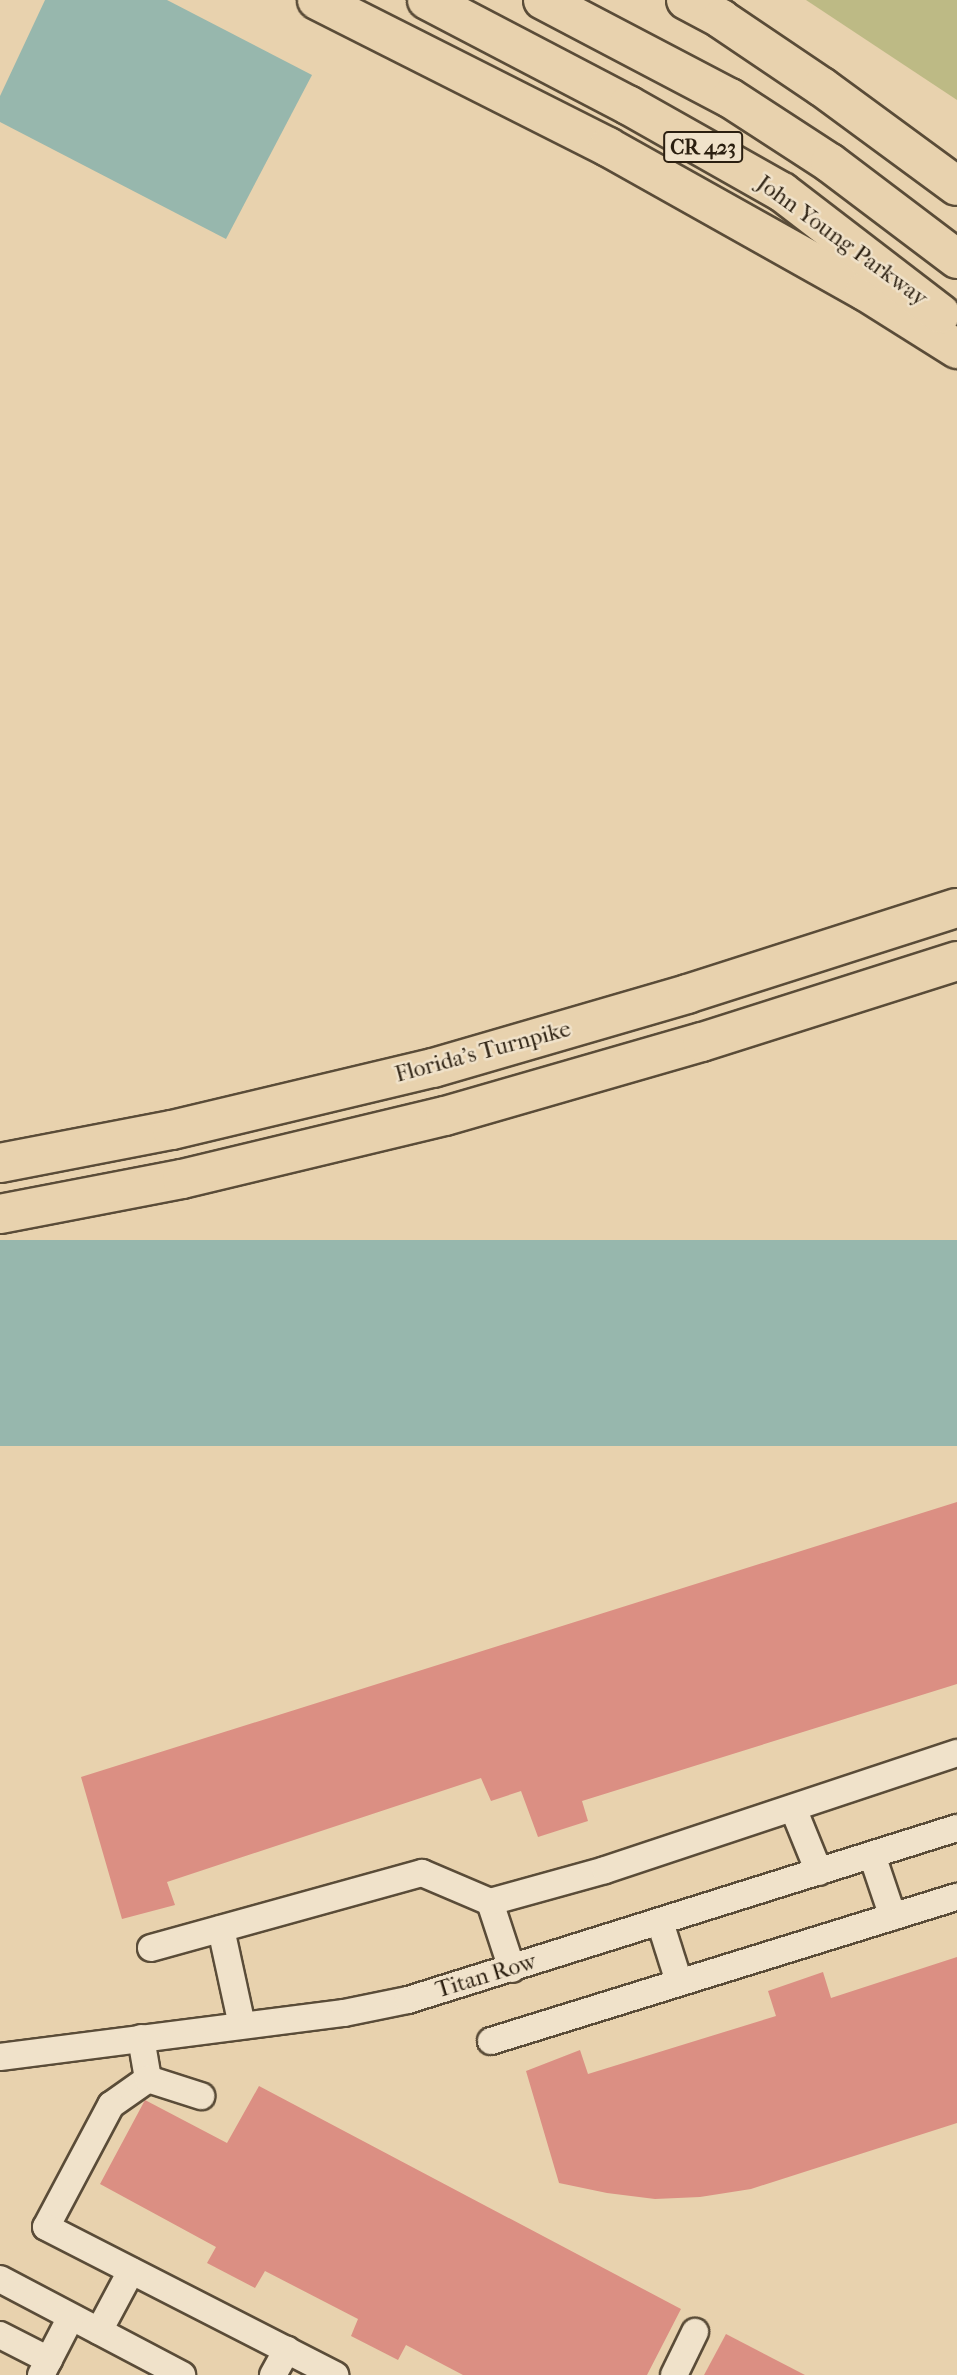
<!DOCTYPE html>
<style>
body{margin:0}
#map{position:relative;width:957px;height:2375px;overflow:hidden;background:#e8d2ae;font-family:"IM FELL French Canon",serif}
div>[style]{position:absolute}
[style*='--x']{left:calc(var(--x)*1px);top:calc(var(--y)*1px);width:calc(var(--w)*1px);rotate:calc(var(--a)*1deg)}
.green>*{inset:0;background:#bdba85}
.water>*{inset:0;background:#97b7ad;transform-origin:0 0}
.building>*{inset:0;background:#db8f83}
.roads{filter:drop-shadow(2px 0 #5a4c38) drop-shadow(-2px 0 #5a4c38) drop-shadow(0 2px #5a4c38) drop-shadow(0 -2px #5a4c38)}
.minor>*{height:26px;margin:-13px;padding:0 13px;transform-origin:13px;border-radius:13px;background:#f0e2ca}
.highway>*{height:38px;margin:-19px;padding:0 19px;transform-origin:19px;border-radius:19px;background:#e8d2ae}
span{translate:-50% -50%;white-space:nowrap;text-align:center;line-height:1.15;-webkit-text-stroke:5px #f0e2ca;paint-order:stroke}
.shield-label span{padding:2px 5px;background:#f0e2ca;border:2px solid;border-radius:5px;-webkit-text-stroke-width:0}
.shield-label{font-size:21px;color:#2b1f10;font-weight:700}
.street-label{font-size:23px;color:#2b1f10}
</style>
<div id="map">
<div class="green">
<i style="clip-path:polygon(806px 0,957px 0,957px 100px)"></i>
</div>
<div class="water">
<i style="clip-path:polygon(45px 0,167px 0,312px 75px,226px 239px,0 122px,0 96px)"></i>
<i style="left:957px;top:1240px;width:206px;height:1004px;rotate:90deg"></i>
</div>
<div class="building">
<i style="clip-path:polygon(957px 1502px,957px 1684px,582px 1801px,588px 1821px,538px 1837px,521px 1791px,491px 1801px,481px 1778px,167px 1882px,175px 1905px,122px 1919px,81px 1777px)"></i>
<i style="clip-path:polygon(957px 1957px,957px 2123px,751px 2189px,700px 2197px,655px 2199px,607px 2193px,559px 2183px,526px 2071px,580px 2050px,588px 2074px,776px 2016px,768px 1991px,823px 1972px,831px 1998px)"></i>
<i style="clip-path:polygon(259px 2086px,681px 2309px,647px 2375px,463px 2375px,406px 2345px,398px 2360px,351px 2336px,358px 2319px,265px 2271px,255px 2288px,207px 2263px,216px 2247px,100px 2184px,145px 2100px,227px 2143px)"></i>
<i style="clip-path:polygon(726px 2334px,805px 2375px,704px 2375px)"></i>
</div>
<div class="roads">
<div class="minor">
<i style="--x:793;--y:1808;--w:69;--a:67.9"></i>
<i style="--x:872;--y:1855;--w:65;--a:71.3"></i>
<i style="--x:660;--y:1922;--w:63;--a:72.4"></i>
<i style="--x:221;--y:1929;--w:98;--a:77.7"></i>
<i style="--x:151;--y:1948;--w:281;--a:-15.5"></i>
<i style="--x:422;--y:1873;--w:74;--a:23.1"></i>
<i style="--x:512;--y:1969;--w:71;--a:-108.2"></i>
<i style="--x:490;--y:1902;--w:119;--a:-15.5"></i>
<i style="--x:605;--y:1870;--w:371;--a:-18.4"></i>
<i style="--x:141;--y:2038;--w:42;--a:80.3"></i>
<i style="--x:148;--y:2079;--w:45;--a:144.9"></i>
<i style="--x:111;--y:2105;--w:138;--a:118"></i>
<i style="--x:46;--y:2227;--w:325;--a:27.1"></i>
<i style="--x:491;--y:2041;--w:488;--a:-17.2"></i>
<i style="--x:0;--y:2057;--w:347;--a:-7.3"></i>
<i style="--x:344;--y:2013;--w:65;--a:-11.5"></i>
<i style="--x:408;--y:2000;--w:575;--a:-17.4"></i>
<i style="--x:148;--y:2079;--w:56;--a:17.8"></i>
<i style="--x:0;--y:2279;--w:206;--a:27.8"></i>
<i style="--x:99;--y:2331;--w:68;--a:-61.9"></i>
<i style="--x:0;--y:2335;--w:55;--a:27"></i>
<i style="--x:41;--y:2375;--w:65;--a:-62.7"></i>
<i style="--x:273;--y:2375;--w:29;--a:-61"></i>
<i style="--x:674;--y:2375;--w:48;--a:-64"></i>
</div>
<div class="highway">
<i style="--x:317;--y:0;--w:326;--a:26.8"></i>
<i style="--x:608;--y:147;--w:295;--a:29.3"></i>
<i style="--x:865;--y:291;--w:109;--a:32.2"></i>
<i style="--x:427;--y:0;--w:227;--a:27.6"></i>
<i style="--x:628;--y:105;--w:177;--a:29.5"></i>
<i style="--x:782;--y:192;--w:200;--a:37.5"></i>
<i style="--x:543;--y:0;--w:211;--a:27.7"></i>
<i style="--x:730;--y:98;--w:119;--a:33"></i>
<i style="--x:830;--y:163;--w:159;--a:37.1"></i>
<i style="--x:686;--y:0;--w:40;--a:28"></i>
<i style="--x:721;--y:19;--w:122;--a:34"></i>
<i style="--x:822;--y:87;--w:167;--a:36.3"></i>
<i style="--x:0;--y:1163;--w:175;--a:-10.9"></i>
<i style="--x:172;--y:1130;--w:268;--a:-13.4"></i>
<i style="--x:433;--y:1068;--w:265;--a:-16.2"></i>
<i style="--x:687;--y:994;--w:283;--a:-17.7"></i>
<i style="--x:0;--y:1214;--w:185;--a:-10.9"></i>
<i style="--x:182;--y:1179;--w:270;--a:-13.5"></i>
<i style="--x:445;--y:1116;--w:267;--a:-16.1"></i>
<i style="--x:702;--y:1042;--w:268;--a:-17.6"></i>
</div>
</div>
<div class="shield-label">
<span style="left:703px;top:147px">CR 423</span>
</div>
<div class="street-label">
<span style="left:842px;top:241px;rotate:36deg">John Young Parkway</span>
<span style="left:483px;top:1052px;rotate:-15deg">Florida's Turnpike</span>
<span style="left:486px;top:1976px;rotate:-17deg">Titan Row</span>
</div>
</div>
